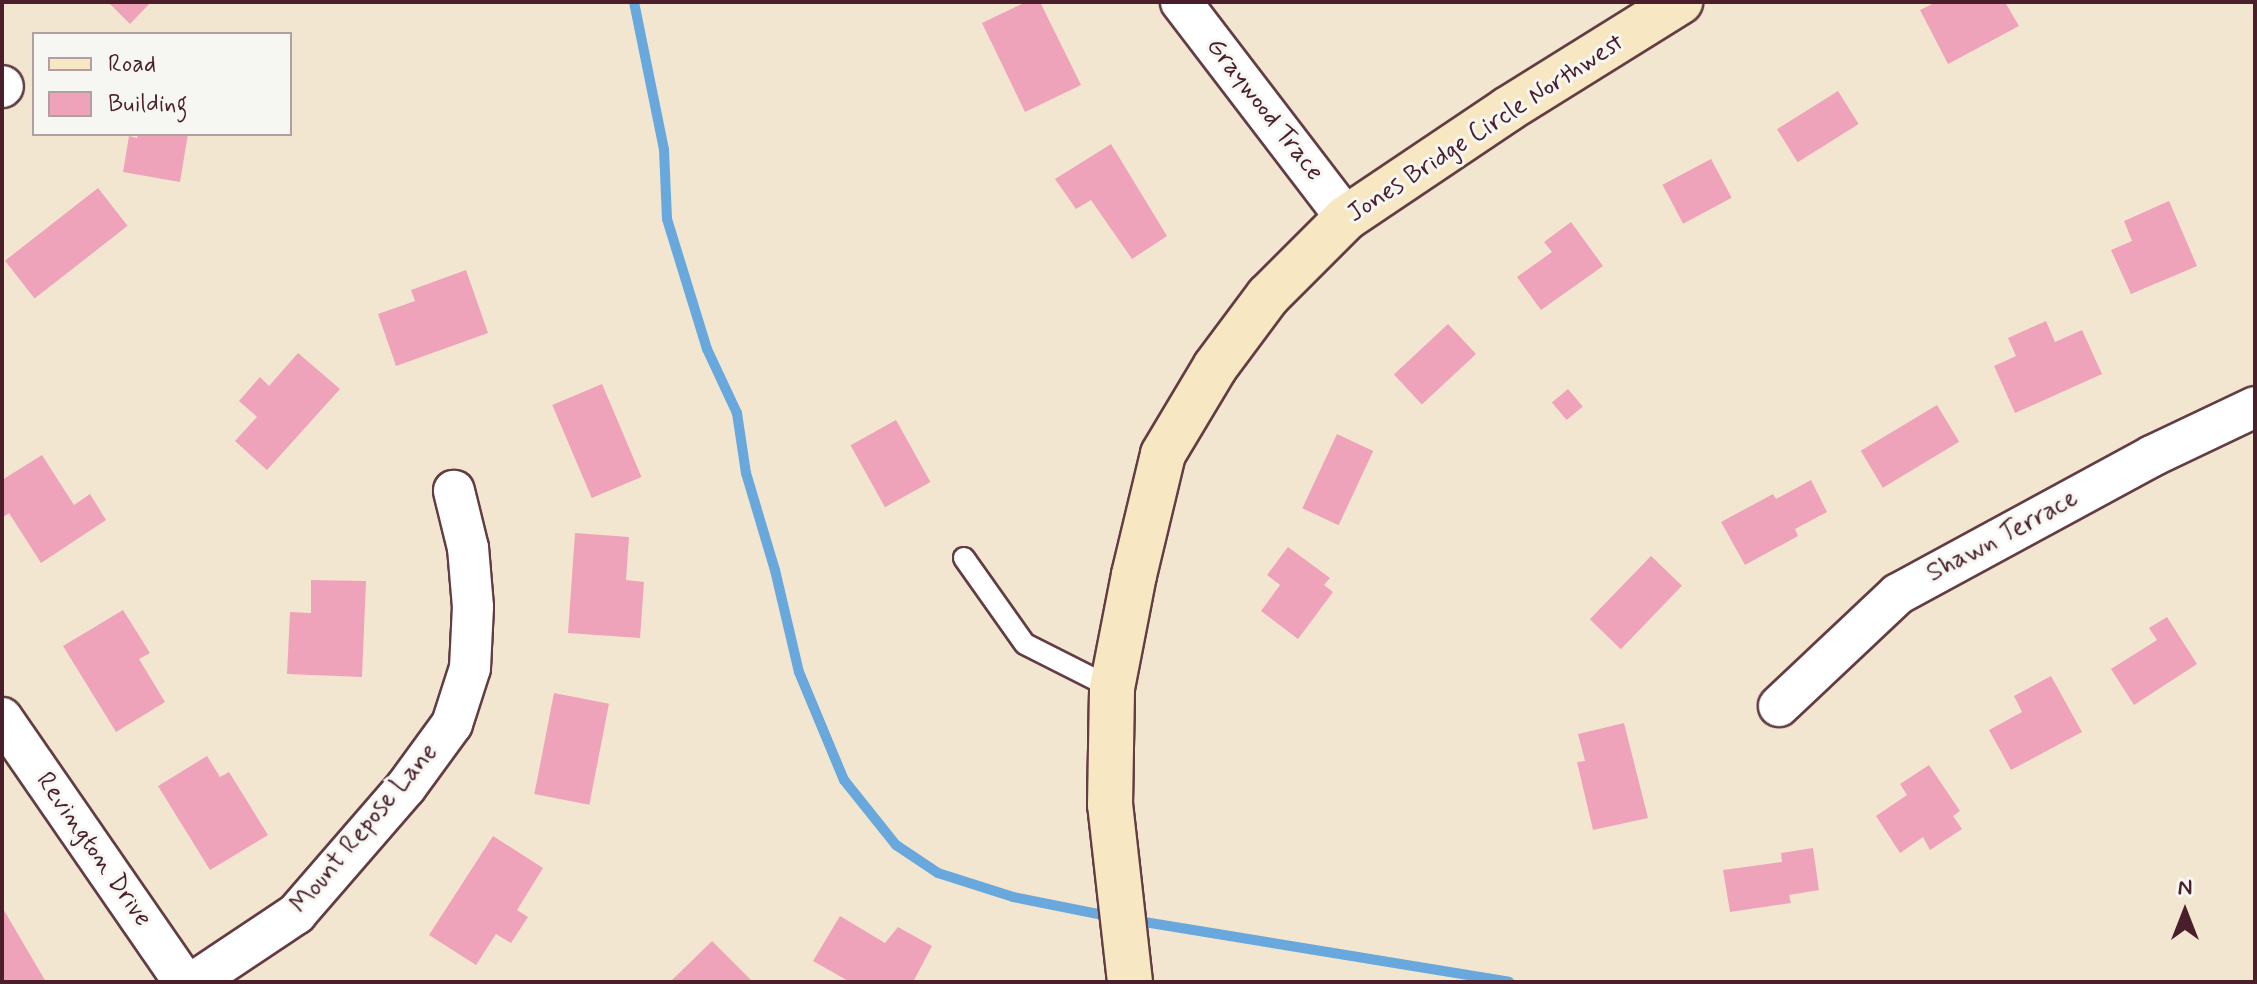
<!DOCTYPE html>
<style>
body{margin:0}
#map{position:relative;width:2257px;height:984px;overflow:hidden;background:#f3e6d1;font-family:Mynerve,sans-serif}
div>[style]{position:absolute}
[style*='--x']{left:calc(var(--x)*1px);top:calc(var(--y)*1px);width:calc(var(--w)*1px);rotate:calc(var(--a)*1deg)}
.stream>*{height:10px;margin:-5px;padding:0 5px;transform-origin:5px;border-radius:5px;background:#69a8dc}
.building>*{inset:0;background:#efa3ba;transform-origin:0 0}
.roads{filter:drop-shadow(2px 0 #633d44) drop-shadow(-2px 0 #633d44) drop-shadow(0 2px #633d44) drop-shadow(0 -2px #633d44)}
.lane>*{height:20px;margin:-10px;padding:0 10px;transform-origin:10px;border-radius:10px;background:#fff}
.street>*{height:40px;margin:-20px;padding:0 20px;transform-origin:20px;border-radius:20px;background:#fff}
.secondary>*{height:44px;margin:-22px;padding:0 22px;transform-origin:22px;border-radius:22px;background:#f7e8c3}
span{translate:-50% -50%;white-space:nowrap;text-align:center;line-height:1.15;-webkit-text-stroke:6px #f6f6f2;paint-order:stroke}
.street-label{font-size:26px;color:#4a1f2b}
.frame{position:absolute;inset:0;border:4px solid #4a1f2b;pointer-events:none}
.legend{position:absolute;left:32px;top:32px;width:260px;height:104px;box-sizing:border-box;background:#f6f6f2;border:2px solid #b1a0a2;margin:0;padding:10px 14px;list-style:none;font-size:24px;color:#4a1f2b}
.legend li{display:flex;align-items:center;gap:16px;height:40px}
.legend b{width:40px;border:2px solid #b1a0a2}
.north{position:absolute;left:2145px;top:872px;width:80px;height:80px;-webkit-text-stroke:6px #f6f6f2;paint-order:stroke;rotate:0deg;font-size:22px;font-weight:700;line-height:32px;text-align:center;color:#4a1f2b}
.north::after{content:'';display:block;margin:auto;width:28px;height:36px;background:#4a1f2b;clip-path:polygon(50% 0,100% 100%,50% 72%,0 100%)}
</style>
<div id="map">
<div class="stream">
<i style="--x:634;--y:2;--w:151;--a:78.5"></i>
<i style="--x:664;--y:150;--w:69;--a:87.5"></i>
<i style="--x:667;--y:219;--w:136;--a:72.9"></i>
<i style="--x:707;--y:349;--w:71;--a:64.9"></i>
<i style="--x:737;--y:413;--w:61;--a:81.5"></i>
<i style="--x:746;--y:473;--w:101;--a:73.4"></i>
<i style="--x:775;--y:570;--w:105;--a:76.8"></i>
<i style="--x:799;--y:672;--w:117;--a:67.4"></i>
<i style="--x:844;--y:780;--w:83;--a:51.3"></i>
<i style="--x:896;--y:845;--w:50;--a:33.7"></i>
<i style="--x:938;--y:873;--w:79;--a:17.7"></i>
<i style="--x:1013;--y:897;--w:102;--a:11.3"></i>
<i style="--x:1132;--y:920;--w:382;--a:9.3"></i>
</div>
<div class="building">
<i style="clip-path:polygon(108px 2px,151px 2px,130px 24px)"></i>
<i style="clip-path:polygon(1026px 2px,1040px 2px,1081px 85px,1025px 112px,982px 23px)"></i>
<i style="clip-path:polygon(1936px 2px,2005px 2px,2019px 26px,1948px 64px,1920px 10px)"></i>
<i style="left:1838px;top:91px;width:39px;height:72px;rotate:58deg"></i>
<i style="clip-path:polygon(138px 134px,188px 134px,180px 182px,123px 172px,129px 136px,137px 138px)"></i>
<i style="clip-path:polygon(1111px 144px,1167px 236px,1132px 259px,1091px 200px,1076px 209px,1055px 179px)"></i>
<i style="left:1711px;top:159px;width:44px;height:55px;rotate:62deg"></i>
<i style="left:98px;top:188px;width:48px;height:118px;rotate:52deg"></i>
<i style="clip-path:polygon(2169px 201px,2197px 266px,2131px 294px,2111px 250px,2132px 241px,2124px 221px)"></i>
<i style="clip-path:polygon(1571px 222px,1603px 266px,1541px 310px,1517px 277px,1552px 252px,1544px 242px)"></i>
<i style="clip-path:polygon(466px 270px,488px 333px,396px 366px,378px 314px,415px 301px,411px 290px)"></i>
<i style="clip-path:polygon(2046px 321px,2055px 342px,2082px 330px,2102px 374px,2015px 413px,1994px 366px,2016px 356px,2008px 338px)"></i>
<i style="left:1448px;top:324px;width:41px;height:74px;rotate:47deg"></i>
<i style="clip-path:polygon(298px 353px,340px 389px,267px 470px,235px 441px,257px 417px,239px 401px,260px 377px,269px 386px)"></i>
<i style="left:602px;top:384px;width:101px;height:54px;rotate:67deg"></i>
<i style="left:1568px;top:389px;width:23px;height:21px;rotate:50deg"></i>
<i style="left:1937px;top:405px;width:43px;height:89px;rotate:59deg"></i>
<i style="left:896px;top:420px;width:71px;height:52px;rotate:61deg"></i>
<i style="left:1337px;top:434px;width:40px;height:82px;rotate:25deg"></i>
<i style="clip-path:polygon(42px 455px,74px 505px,90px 494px,106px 520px,41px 563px,9px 513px,2px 518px,2px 480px)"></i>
<i style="clip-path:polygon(1811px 480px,1827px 512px,1795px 529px,1798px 536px,1745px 565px,1721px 522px,1773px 494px,1776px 499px)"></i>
<i style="clip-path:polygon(575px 533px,629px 537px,626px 580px,644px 582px,640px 638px,568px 633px)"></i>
<i style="clip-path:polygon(1288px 547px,1330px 578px,1324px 585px,1333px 592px,1298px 639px,1261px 611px,1280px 585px,1267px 575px)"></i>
<i style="left:1651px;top:556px;width:43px;height:88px;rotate:44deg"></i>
<i style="clip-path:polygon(311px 580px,366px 581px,362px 677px,287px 674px,290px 612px,311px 613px)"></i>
<i style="clip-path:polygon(123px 610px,150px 653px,139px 659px,165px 702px,116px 732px,63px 646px)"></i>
<i style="clip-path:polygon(2167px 617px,2197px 664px,2134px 705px,2111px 669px,2157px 640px,2149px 628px)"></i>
<i style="clip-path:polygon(2051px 676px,2082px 732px,2011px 770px,1989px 730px,2022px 712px,2014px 696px)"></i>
<i style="left:554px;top:693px;width:56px;height:103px;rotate:11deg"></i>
<i style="clip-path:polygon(1624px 723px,1648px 818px,1593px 830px,1577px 762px,1585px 761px,1578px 734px)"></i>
<i style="clip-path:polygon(207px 756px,220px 777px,229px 772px,268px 835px,210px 870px,158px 786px)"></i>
<i style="clip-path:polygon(1929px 765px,1960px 811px,1953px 816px,1962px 829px,1930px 850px,1923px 837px,1900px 853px,1876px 816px,1907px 795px,1900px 784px)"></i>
<i style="clip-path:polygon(493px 836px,543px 868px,517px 910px,528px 917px,511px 943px,496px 934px,476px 965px,429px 935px)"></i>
<i style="clip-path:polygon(1813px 848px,1819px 890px,1789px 895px,1791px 903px,1730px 912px,1723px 870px,1782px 862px,1781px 853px)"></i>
<i style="clip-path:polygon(2px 907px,46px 982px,2px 982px)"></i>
<i style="clip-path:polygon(840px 916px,885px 943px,898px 927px,932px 946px,913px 982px,850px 982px,813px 961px)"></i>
<i style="clip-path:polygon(712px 941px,753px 982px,670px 982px)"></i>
</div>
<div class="roads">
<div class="lane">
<i style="--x:964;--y:558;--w:105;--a:54.7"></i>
<i style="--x:1025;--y:644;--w:97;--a:26.8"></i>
</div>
<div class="street">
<i style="--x:1181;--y:2;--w:272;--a:52.6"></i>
<i style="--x:2;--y:87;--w:1;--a:-45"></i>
<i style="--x:1779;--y:706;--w:163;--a:-43.3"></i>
<i style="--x:1898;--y:594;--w:289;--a:-28.5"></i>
<i style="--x:2152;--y:456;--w:114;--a:-25.4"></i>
<i style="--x:2;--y:718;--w:321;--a:55.4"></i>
<i style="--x:194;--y:982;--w:123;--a:-33.7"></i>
<i style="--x:296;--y:914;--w:168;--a:-49.1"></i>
<i style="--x:406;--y:787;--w:78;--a:-53.9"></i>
<i style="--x:452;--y:724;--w:59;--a:-72.2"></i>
<i style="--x:470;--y:668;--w:61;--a:-87.2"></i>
<i style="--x:473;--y:607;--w:59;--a:-94.8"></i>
<i style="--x:468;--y:548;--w:59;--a:-103.8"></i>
</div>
<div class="secondary">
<i style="--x:1130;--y:982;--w:178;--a:-96.4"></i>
<i style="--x:1110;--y:805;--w:117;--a:-89"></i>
<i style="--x:1112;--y:688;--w:115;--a:-79"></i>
<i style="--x:1134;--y:575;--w:124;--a:-76.5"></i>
<i style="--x:1163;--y:454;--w:101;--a:-59.1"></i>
<i style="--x:1215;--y:367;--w:89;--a:-53.3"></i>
<i style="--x:1268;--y:296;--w:110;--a:-45"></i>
<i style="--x:1346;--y:218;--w:195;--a:-33.9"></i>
<i style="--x:1508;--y:109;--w:203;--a:-31.9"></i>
</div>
</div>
<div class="street-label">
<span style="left:1264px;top:110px;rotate:52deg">Graywood Trace</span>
<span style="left:1486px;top:129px;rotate:-33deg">Jones Bridge Circle Northwest</span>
<span style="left:2003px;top:537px;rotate:-28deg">Shawn Terrace</span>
<span style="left:365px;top:829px;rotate:-50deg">Mount Repose Lane</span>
<span style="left:93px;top:850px;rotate:55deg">Revington Drive</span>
</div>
<div class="frame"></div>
<ul class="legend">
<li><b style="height:10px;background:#f7e8c3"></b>Road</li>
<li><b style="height:22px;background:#efa3ba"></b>Building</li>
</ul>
<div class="north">N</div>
</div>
